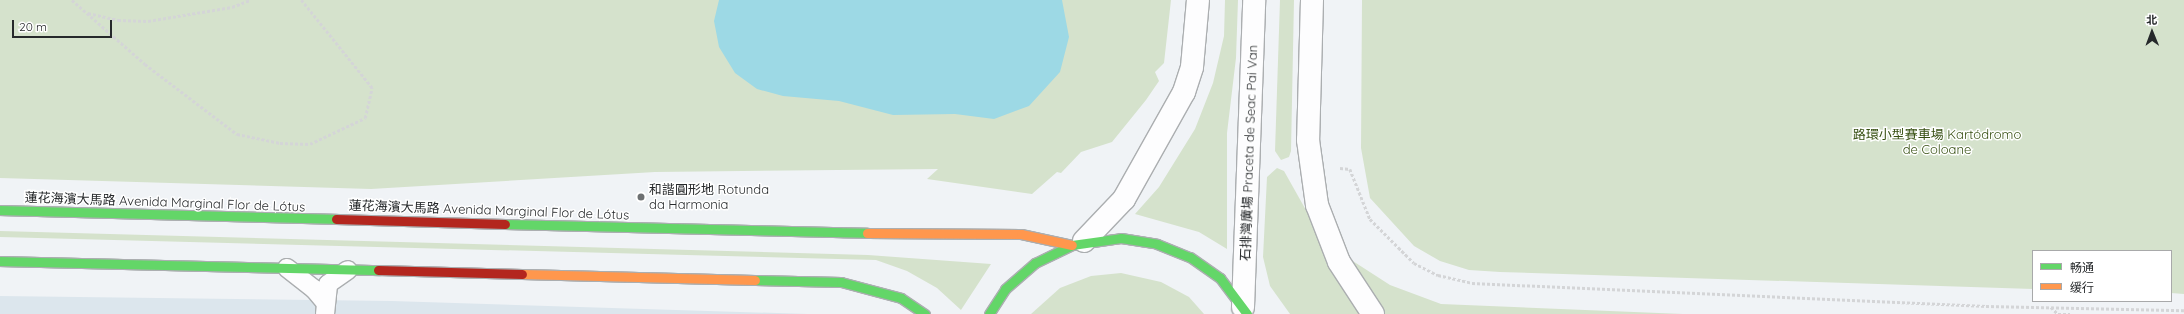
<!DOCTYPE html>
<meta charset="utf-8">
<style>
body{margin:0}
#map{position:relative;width:2184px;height:314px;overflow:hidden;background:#f0f3f6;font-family:Quicksand,"Noto Sans SC",sans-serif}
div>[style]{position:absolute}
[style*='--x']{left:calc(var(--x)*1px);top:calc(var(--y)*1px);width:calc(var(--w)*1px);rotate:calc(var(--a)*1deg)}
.built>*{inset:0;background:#dce6ed}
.green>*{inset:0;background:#d5e2cc}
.water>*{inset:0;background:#9dd9e5}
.path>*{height:2.5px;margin-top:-1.25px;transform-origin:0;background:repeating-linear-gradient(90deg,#d4d5d7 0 3px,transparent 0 5px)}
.roads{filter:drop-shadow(1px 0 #abaeb0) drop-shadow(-1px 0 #abaeb0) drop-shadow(0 1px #abaeb0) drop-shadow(0 -1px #abaeb0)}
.lane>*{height:18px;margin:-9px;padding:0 9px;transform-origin:9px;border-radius:9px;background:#fdfdfe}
.street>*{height:22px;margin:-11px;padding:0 11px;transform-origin:11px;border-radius:11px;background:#fdfdfe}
.fast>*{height:9px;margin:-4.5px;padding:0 4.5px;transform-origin:4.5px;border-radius:4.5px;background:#63d668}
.slow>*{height:9px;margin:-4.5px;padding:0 4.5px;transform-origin:4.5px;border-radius:4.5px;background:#ff974d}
.jam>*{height:9px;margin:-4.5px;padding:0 4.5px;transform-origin:4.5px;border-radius:4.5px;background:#b3261e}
.dots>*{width:11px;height:11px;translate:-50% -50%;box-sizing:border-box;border:2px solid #fff;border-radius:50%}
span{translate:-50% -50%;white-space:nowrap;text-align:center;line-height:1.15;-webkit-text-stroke:3px #fff;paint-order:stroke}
.park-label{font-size:13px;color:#354e10}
.street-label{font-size:13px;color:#26292b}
.poi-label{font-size:13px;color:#26292b}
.left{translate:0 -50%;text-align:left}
.legend{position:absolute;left:2032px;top:250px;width:140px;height:52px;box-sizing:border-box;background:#fff;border:1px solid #a8a9aa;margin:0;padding:5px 7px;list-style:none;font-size:12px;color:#26292b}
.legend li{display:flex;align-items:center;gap:8px;height:20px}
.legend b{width:20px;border:1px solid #a8a9aa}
.north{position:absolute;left:2132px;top:12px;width:40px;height:40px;-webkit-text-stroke:3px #fff;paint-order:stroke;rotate:359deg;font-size:11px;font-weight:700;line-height:16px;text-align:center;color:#26292b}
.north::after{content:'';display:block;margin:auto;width:14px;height:18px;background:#26292b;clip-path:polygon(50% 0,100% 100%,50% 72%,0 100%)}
.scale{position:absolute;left:12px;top:20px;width:100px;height:18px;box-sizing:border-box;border:2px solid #26292b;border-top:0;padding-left:5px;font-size:12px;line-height:14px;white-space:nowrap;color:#26292b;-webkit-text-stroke:3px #fff;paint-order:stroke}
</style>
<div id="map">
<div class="built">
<i style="clip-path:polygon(0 296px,392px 301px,808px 314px,0 314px)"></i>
</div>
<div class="green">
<i style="clip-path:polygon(0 0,1171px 0,1164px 63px,1155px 72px,1159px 81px,1146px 100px,1112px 142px,1081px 152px,1061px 173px,1057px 172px,1032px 194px,927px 179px,938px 169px,655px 172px,371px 189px,0 178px)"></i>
<i style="clip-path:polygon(1225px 0,1238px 0,1236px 58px,1227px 133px,1227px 249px,1199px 232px,1135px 214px,1159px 187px,1195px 129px,1213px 83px,1224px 36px)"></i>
<i style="clip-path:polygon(1280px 0,1294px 0,1291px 151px,1289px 157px,1281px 160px,1275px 151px)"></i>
<i style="clip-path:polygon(1362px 0,2184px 0,2184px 294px,2171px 293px,2171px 251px,2033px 251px,2033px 289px,1500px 272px,1469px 270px,1440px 261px,1414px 246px,1370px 198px,1361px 148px)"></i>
<i style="clip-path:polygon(1277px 168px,1284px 171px,1311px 219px,1345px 256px,1390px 285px,1441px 304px,1683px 314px,1290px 314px,1270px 286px,1263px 257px,1267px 177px)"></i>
<i style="clip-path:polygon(0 231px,868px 255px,991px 264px,961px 310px,937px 288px,907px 271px,876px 260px,0 237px)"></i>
<i style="clip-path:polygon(1121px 273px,1161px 282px,1189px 297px,1204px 314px,1031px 314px,1060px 288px,1091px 276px)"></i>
</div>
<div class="water">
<i style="clip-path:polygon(719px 0,1062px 0,1069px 37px,1060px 72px,1029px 106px,994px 119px,955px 114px,893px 115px,839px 101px,783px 96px,757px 89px,735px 73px,719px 47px,714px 21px)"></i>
</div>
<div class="path">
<i style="--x:72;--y:0;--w:97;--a:41.2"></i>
<i style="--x:145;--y:64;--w:116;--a:37.3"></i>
<i style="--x:237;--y:134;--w:44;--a:11.8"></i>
<i style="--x:280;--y:143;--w:30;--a:2"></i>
<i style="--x:310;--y:144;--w:61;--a:-25.3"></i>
<i style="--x:365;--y:118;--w:31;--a:-77"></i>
<i style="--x:372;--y:88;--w:113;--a:-128.9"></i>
<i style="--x:88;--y:13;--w:31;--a:13"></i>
<i style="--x:118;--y:20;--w:30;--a:2"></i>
<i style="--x:148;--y:21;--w:85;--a:-9.5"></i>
<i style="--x:232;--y:7;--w:19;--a:-21"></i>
<i style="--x:1340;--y:168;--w:10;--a:6"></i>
<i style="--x:1350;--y:169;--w:54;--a:68.2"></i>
<i style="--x:1370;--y:219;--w:62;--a:45"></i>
<i style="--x:1414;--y:263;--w:27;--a:27"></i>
<i style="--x:1438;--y:275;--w:35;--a:13"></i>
<i style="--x:1472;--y:283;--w:515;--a:2.56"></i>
<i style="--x:1986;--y:306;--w:198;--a:1.2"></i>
<i style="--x:2051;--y:307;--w:10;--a:45"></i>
<i style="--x:2058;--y:314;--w:12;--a:0"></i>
</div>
<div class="roads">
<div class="lane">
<i style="--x:287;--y:268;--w:34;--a:38"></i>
<i style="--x:314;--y:289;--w:16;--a:50"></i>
<i style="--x:325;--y:314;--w:30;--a:-84"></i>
<i style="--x:328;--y:284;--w:24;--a:-35"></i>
</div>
<div class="street">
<i style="--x:1312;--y:0;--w:140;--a:91.6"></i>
<i style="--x:1308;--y:140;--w:66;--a:82.1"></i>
<i style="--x:1317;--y:205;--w:61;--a:68.9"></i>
<i style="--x:1339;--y:262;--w:62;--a:56.8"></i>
<i style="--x:1084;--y:241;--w:58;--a:-46.4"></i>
<i style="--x:1124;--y:199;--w:123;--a:-60.7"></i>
<i style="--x:1184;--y:92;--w:26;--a:-72"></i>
<i style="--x:1192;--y:67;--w:67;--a:-84.9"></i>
<i style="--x:1243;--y:307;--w:307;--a:-87.9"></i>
</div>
<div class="fast">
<i style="--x:0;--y:210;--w:336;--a:1.5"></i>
<i style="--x:505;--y:224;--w:362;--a:1.4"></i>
<i style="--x:0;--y:261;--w:378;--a:1.4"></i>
<i style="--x:755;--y:280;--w:86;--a:1.3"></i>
<i style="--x:841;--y:282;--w:62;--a:14.9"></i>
<i style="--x:901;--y:298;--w:29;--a:34"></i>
<i style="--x:989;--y:314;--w:30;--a:-57"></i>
<i style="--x:1005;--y:289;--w:40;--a:-41"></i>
<i style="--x:1035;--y:263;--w:41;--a:-25.9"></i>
<i style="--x:1072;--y:245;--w:49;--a:-8.1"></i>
<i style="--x:1121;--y:238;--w:36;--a:9"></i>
<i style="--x:1157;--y:244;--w:35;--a:22"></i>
<i style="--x:1190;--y:257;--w:37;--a:35"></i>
<i style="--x:1220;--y:278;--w:45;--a:53.1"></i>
</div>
<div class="slow">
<i style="--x:867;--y:233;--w:154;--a:0.4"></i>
<i style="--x:1021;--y:234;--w:52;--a:12.2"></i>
<i style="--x:522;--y:274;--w:233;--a:1.5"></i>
</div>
<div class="jam">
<i style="--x:336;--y:219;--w:169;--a:1.7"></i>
<i style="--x:378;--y:270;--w:144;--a:1.6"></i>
</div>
</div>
<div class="dots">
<i style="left:641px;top:197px;background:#6d7072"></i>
</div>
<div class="park-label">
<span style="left:1937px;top:142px">路環小型賽車場 Kartódromo<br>de Coloane</span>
</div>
<div class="street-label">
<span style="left:1249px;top:153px;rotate:-88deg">石排灣廣場 Praceta de Seac Pai Van</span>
<span style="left:165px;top:202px;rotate:2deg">蓮花海濱大馬路 Avenida Marginal Flor de Lótus</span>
<span style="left:489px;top:210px;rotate:2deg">蓮花海濱大馬路 Avenida Marginal Flor de Lótus</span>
</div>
<div class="poi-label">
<span class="left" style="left:649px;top:197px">和諧圓形地 Rotunda<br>da Harmonia</span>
</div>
<ul class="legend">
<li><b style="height:5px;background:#63d668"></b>畅通</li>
<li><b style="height:5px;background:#ff974d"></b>缓行</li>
</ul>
<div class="north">北</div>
<div class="scale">20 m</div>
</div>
